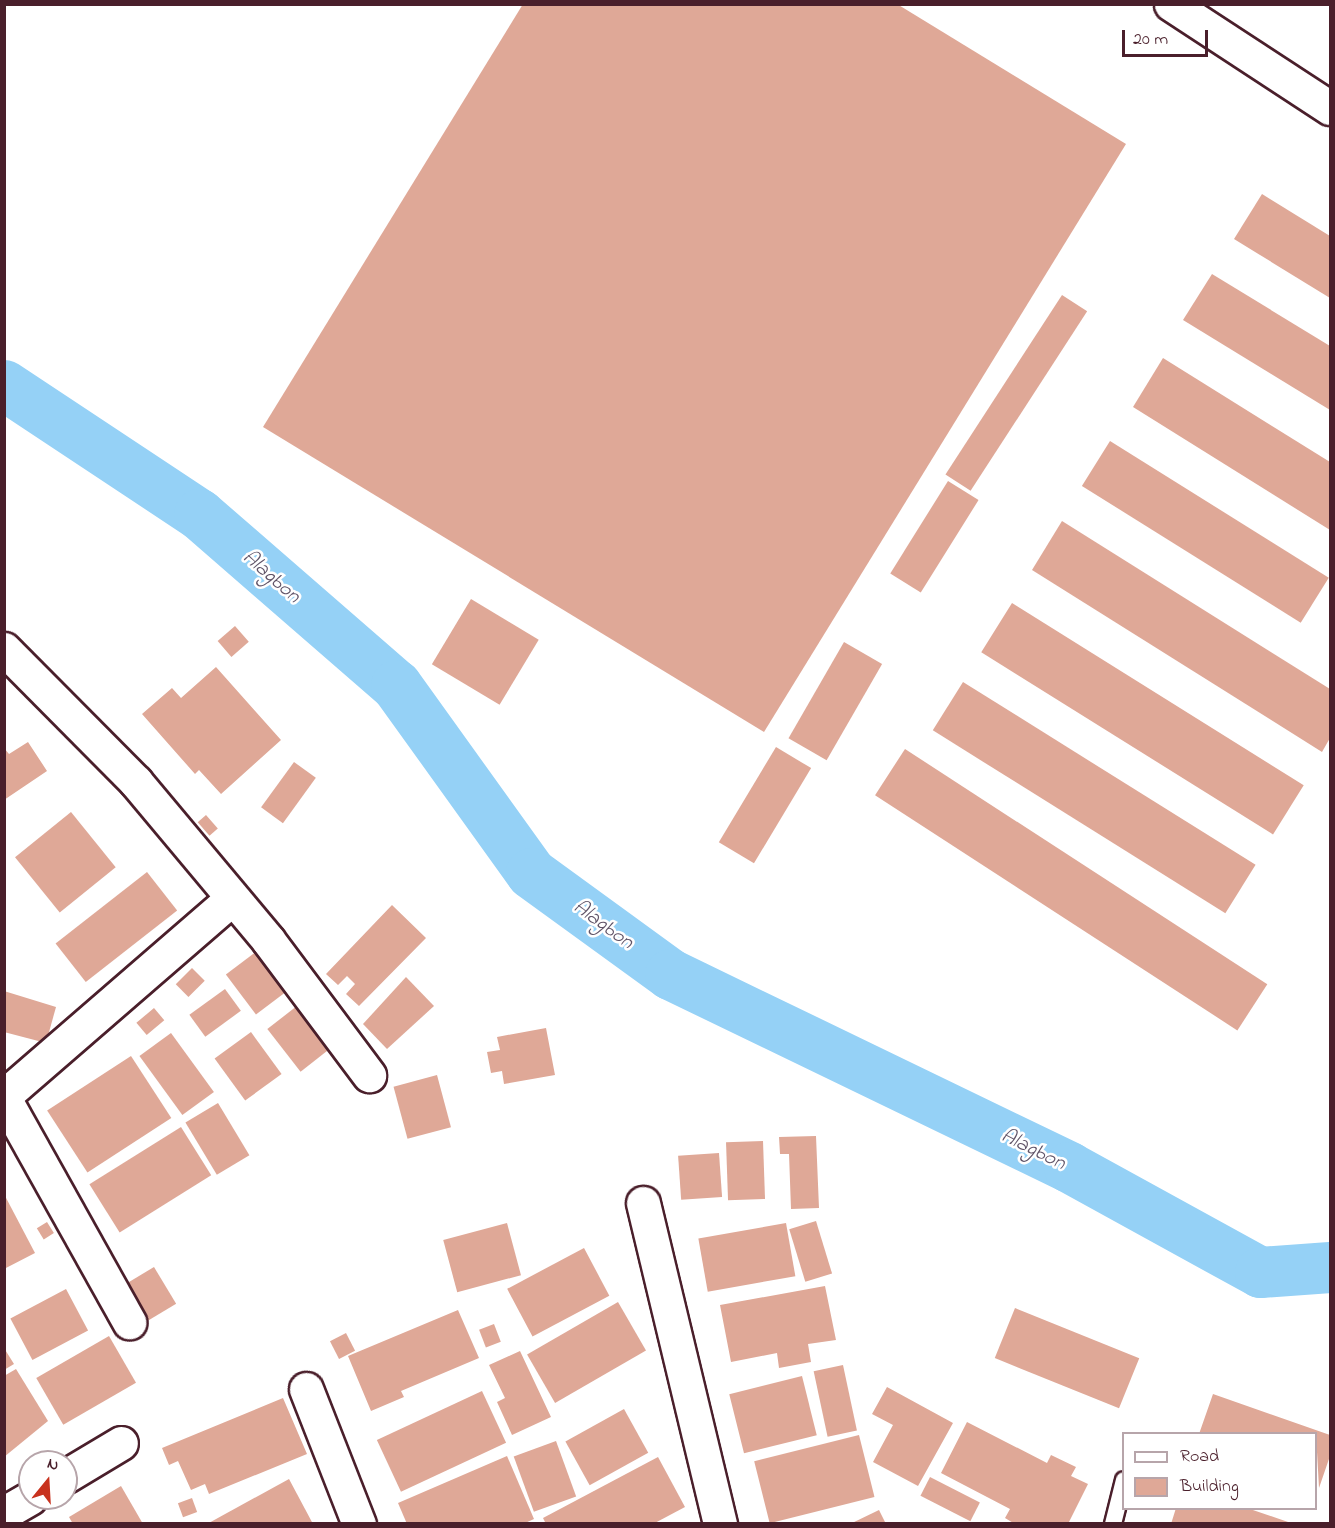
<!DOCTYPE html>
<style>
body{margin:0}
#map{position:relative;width:1335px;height:1528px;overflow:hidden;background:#fff;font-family:"Indie Flower",sans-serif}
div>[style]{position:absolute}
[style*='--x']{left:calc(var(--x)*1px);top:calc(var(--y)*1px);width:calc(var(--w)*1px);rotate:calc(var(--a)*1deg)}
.river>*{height:51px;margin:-25.5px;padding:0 25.5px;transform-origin:25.5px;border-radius:25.5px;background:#95d1f6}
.building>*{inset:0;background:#dfa897;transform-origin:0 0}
.roads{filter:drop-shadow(2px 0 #4a1f2b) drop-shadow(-2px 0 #4a1f2b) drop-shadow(0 2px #4a1f2b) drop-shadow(0 -2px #4a1f2b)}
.lane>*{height:16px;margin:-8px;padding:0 8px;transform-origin:8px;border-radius:8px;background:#fff}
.street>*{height:33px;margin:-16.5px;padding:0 16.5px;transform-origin:16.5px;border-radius:16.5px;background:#fff}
span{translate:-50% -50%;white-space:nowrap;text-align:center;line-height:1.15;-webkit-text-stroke:5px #fff;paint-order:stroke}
.water-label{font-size:21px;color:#605468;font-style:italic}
.frame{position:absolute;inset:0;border:6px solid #4a1f2b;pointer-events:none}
.legend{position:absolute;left:1122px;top:1432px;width:195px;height:78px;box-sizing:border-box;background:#fff;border:2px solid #b7a5aa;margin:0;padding:8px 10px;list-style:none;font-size:18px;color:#4a1f2b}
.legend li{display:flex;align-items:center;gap:12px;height:30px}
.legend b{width:30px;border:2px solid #b7a5aa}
.north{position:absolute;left:18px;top:1450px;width:60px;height:60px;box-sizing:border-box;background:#fff;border:2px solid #b7a5aa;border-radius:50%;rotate:18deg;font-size:16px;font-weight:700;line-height:24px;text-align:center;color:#4a1f2b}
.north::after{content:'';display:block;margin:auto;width:21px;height:27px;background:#c8321e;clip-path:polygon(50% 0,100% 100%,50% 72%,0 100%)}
.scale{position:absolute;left:1122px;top:30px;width:86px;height:27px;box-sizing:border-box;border:3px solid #4a1f2b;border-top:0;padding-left:8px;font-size:18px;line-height:21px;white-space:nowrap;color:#4a1f2b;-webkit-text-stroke:4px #fff;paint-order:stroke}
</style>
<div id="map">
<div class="river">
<i style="--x:4;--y:385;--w:234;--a:33.5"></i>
<i style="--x:199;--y:514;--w:261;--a:41"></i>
<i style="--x:396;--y:685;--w:231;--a:54.3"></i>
<i style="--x:531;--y:873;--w:172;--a:36"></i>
<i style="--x:670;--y:974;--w:443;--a:25.8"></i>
<i style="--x:1069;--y:1167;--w:218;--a:28.8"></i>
<i style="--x:1260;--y:1272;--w:70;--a:-4.1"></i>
</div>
<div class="building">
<i style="clip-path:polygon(523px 4px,897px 4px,1126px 144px,764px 732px,263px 427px)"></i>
<i style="clip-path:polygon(1262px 194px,1330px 236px,1330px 298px,1234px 239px)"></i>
<i style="clip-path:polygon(1212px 274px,1330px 346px,1330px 410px,1183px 320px)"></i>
<i style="left:1062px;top:295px;width:30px;height:214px;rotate:33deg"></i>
<i style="clip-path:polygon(1163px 358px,1330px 462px,1330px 530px,1133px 407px)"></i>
<i style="left:1110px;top:441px;width:258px;height:53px;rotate:32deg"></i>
<i style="left:948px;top:481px;width:36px;height:109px;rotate:32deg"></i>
<i style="clip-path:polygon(1062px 521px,1330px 689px,1330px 738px,1322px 752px,1032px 570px)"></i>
<i style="left:471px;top:599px;width:79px;height:76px;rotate:31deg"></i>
<i style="left:1012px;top:603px;width:344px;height:58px;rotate:32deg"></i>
<i style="left:235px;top:626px;width:21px;height:23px;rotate:49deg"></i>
<i style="left:844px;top:642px;width:44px;height:111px;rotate:30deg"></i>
<i style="clip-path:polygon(216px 667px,281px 740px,221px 794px,199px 770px,195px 774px,142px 714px,172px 688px,181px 698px)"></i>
<i style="left:963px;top:682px;width:345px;height:57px;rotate:32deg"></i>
<i style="clip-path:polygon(28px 742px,47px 771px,4px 800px,4px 748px,9px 754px)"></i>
<i style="left:776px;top:747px;width:41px;height:111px;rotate:31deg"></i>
<i style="left:905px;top:749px;width:432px;height:55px;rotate:33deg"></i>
<i style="left:294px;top:762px;width:27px;height:56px;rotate:36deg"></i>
<i style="left:71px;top:812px;width:71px;height:72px;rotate:51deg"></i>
<i style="left:206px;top:815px;width:18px;height:11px;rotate:49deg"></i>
<i style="left:147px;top:872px;width:49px;height:116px;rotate:52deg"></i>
<i style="clip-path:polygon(392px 905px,426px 938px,359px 1006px,346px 994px,355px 984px,347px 976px,338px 985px,326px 974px)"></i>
<i style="left:261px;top:948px;width:50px;height:44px;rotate:53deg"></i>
<i style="left:192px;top:968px;width:18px;height:23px;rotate:45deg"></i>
<i style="clip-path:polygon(406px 977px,434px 1006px,387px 1049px,363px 1024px)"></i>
<i style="left:225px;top:989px;width:27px;height:44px;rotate:54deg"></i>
<i style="clip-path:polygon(4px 991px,56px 1007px,46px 1043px,4px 1032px)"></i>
<i style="left:302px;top:1002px;width:54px;height:44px;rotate:52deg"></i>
<i style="left:154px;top:1008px;width:16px;height:23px;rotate:50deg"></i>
<i style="clip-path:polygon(546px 1028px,555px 1075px,504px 1084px,502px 1071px,491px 1073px,487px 1052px,500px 1050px,497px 1037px)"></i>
<i style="left:251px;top:1032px;width:52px;height:45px;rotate:54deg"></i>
<i style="left:171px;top:1033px;width:73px;height:39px;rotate:54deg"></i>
<i style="left:131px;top:1056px;width:74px;height:100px;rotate:57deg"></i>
<i style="left:437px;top:1075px;width:54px;height:45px;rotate:75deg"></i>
<i style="left:218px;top:1103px;width:61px;height:38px;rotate:59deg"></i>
<i style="left:181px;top:1127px;width:57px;height:108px;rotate:58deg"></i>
<i style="clip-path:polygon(816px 1136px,819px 1208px,791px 1209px,789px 1154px,780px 1154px,779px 1137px)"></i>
<i style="left:763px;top:1141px;width:58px;height:37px;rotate:88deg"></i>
<i style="left:719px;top:1153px;width:44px;height:41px;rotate:86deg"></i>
<i style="clip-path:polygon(4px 1194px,35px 1253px,4px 1269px)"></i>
<i style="left:816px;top:1221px;width:55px;height:28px;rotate:73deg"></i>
<i style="left:47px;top:1222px;width:13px;height:12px;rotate:58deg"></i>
<i style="left:507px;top:1223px;width:54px;height:66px;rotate:75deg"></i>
<i style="left:786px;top:1223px;width:54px;height:89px;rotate:80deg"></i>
<i style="left:584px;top:1248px;width:54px;height:87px;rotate:62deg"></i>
<i style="left:154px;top:1267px;width:43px;height:34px;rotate:59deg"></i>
<i style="clip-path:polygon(825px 1286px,836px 1340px,808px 1344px,811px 1362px,779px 1368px,777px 1353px,731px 1362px,720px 1305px)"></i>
<i style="left:66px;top:1289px;width:47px;height:63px;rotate:62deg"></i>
<i style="left:618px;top:1302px;width:56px;height:105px;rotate:60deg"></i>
<i style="left:1015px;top:1308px;width:134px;height:54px;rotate:22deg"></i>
<i style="clip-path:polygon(458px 1310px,479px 1358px,401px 1391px,404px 1397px,371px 1411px,348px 1356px)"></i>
<i style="left:494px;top:1324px;width:19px;height:16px;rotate:69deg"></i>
<i style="left:346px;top:1333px;width:20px;height:18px;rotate:63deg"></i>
<i style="left:109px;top:1336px;width:54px;height:84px;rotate:60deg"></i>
<i style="clip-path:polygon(4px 1348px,14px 1364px,4px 1370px)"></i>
<i style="clip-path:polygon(520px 1351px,551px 1417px,512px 1435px,497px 1402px,505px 1398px,489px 1365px)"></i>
<i style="left:843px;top:1365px;width:67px;height:30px;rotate:78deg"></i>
<i style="clip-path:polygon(16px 1369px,48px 1421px,4px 1457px,4px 1376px)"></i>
<i style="left:802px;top:1376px;width:61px;height:75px;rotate:76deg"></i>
<i style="clip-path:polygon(887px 1387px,953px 1423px,918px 1486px,873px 1462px,893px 1425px,872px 1414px)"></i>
<i style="left:482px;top:1391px;width:57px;height:116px;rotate:65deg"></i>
<i style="clip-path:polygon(1213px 1394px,1330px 1435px,1330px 1456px,1319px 1488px,1316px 1434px,1199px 1434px)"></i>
<i style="clip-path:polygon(283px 1398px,307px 1454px,209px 1494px,205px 1484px,191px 1490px,178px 1461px,169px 1465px,162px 1448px)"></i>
<i style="left:624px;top:1409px;width:50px;height:67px;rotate:61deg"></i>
<i style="clip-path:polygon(967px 1422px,1047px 1463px,1051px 1455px,1076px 1467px,1071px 1476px,1088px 1484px,1068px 1524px,1015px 1524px,1005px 1518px,1010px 1509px,941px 1473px)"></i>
<i style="left:859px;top:1435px;width:64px;height:108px;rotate:76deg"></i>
<i style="left:556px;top:1441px;width:59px;height:45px;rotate:70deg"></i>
<i style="clip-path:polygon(507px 1456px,534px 1519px,523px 1524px,407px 1524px,398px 1503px)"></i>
<i style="clip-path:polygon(658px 1457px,685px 1507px,653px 1524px,546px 1524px,543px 1518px)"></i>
<i style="left:930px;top:1477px;width:56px;height:21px;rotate:27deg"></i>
<i style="clip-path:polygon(289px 1479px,313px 1524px,207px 1524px)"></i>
<i style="clip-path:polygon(121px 1486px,143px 1524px,73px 1524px,69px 1517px)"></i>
<i style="left:192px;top:1498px;width:15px;height:15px;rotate:70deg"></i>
<i style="clip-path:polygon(1176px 1508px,1247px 1508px,1291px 1523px,1171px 1524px)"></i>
<i style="clip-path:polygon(879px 1510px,886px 1524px,850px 1524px)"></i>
</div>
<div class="roads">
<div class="lane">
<i style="--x:1113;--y:1524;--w:45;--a:-76"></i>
</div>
<div class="street">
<i style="--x:1171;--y:4;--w:190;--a:33.2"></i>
<i style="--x:4;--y:649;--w:187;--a:45.2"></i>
<i style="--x:136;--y:782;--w:206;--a:50.1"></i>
<i style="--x:268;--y:940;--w:169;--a:53.2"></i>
<i style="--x:4;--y:1096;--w:299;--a:-40.9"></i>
<i style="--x:4;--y:1098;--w:257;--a:60.8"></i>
<i style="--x:643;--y:1203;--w:330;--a:76.5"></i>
<i style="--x:306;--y:1389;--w:145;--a:68.6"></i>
<i style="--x:66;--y:1476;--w:64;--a:-31"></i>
<i style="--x:4;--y:1513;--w:30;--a:-30"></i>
</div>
</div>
<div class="water-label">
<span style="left:271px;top:577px;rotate:41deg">Alagbon</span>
<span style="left:603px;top:925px;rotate:36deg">Alagbon</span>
<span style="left:1033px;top:1150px;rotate:26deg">Alagbon</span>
</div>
<div class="frame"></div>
<ul class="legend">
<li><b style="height:8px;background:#fff"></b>Road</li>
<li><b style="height:16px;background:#dfa897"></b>Building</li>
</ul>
<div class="north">N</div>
<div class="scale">20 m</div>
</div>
